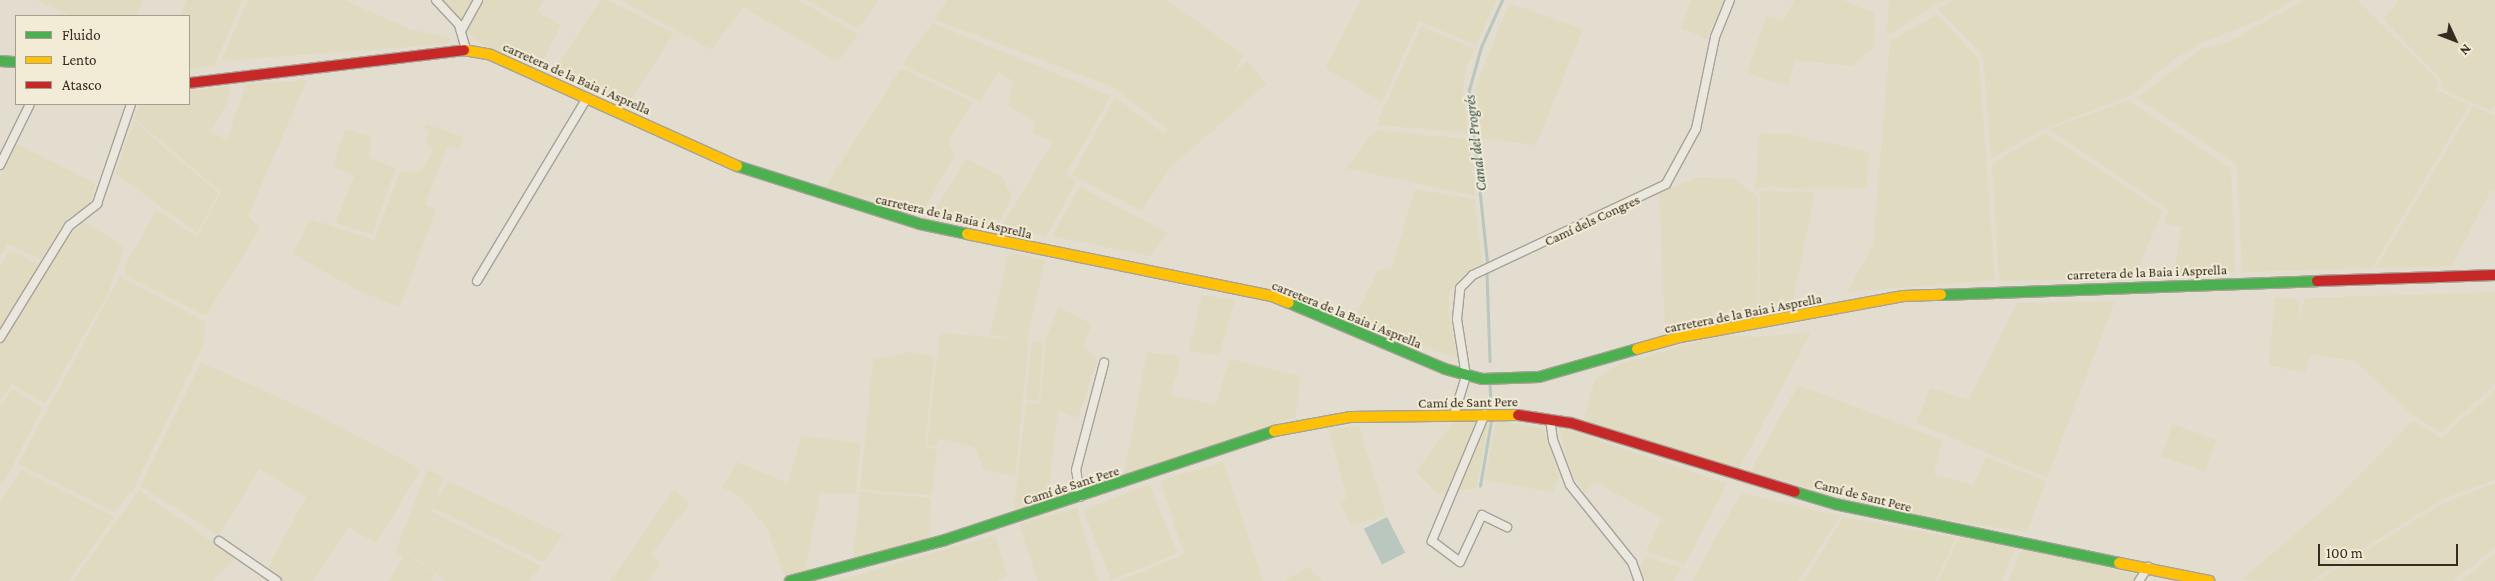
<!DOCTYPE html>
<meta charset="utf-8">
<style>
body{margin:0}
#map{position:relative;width:2495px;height:581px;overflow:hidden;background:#e2ddce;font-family:"Crimson Pro",serif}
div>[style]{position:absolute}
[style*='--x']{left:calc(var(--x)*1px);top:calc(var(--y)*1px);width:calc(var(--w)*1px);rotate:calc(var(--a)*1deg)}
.farmland>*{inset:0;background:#e0dbc0;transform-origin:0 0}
.water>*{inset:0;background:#b9c7bf;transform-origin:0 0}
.stream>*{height:2.5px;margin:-1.25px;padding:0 1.25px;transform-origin:1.25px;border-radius:1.25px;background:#b9c7bf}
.roads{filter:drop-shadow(1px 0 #a7a297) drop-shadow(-1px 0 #a7a297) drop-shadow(0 1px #a7a297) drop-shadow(0 -1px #a7a297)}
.street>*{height:8px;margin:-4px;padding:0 4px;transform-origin:4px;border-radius:4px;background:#eae7df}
.fast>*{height:10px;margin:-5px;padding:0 5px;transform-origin:5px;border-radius:5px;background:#4caf50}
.slow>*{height:10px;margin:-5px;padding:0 5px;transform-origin:5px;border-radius:5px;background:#ffc107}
.jam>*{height:10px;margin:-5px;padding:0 5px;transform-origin:5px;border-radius:5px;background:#c62828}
span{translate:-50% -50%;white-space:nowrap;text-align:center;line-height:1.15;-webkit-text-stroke:4px #f2ebd5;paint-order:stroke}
.street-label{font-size:14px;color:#352b20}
.water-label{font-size:15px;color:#315352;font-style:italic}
.legend{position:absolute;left:15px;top:15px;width:175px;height:90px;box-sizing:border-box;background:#f2ebd5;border:1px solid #a69e8d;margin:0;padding:6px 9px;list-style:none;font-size:15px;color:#352b20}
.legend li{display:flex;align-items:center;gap:10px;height:25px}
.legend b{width:25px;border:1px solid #a69e8d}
.north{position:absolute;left:2430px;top:15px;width:50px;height:50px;-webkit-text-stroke:4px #f2ebd5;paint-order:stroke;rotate:133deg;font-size:14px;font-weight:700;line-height:20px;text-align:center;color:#352b20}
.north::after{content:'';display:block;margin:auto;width:18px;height:22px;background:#352b20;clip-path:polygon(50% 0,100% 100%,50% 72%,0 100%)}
.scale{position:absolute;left:2318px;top:544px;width:140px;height:22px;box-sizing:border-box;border:2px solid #352b20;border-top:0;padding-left:6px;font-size:15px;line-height:18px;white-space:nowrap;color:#352b20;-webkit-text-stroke:4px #f2ebd5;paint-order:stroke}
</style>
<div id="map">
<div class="farmland">
<i style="clip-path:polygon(36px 0,143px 0,135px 16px,72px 16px)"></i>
<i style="clip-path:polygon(186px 0,242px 0,215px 65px,189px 69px,189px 16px,180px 16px)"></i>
<i style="clip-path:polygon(248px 0,344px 0,410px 29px,450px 38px,448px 44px,221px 61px)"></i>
<i style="clip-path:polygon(442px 0,473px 0,462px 20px)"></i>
<i style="clip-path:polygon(483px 0,544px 0,537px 11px,561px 25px,539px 68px,479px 43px,466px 31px)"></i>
<i style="clip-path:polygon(600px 0,608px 0,674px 33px,626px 107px,554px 71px)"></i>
<i style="clip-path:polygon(620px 0,798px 0,858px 34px,838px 62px,743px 7px,712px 50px)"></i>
<i style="clip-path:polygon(807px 0,879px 0,858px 29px)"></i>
<i style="clip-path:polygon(947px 0,1167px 0,1244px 55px,1185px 143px,1113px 87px,934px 19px)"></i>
<i style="clip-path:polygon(1361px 0,1496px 0,1476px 45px,1419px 21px,1382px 102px,1325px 68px)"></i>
<i style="clip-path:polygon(1691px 0,1725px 0,1706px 39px,1681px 28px)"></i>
<i style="clip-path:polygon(1794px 0,1842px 0,1875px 13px,1873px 47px,1852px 66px,1795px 60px,1788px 86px,1747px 73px,1766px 16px,1784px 20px)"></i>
<i style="clip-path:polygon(1889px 0,1944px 0,1887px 36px)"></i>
<i style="clip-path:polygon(1953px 0,2293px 0,2262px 19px,2203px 42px,2173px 60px,2132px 95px,2046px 128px,1991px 159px,1983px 56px,1938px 9px)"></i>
<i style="clip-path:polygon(2304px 0,2357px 0,2437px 79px,2437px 90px,2469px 105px,2372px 268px,2242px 272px,2237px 165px,2137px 98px,2201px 49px,2227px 43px)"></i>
<i style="clip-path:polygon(2400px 0,2495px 0,2495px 106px,2491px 111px,2442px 89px,2440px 78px,2383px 19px)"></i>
<i style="clip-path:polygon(1509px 3px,1583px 29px,1536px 145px,1480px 138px,1475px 89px)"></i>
<i style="clip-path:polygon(1937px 15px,1979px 59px,1995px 280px,1847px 292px,1873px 245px,1890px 41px)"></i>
<i style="clip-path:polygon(932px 23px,1111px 96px,1066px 174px,1076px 182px,1046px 237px,1002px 226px,1053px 142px,1032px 133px,1036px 122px,1008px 106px,1013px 81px,999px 72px,980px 101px,902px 65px)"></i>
<i style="clip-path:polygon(1421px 26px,1475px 49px,1466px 67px,1463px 91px,1467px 133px,1376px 125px)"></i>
<i style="left:1247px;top:61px;width:30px;height:184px;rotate:49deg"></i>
<i style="clip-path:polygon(901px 68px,973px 102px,948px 141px,954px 156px,923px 211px,824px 189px)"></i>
<i style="clip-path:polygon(307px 80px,248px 216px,260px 228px,206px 316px,126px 276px,125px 265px,157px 210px,197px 237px,221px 192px,134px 118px,141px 104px,189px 104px,189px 91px,231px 86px,228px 101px,212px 130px,203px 127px,227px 140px,246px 84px)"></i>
<i style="clip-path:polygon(1115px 97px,1183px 148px,1142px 211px,1072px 175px)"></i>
<i style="clip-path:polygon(2129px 100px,2231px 169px,2235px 272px,2174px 275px,2181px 227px,2164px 223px,2169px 210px,2049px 129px)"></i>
<i style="clip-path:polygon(2473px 106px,2495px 116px,2495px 191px,2491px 190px,2452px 266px,2376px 268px)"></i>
<i style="clip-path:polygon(134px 121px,218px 193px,197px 233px,115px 173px)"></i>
<i style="clip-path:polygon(426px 124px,464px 137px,459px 150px,447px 147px,425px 205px,436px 210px,400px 307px,359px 291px,293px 254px,310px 219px,374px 240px,400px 172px,421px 171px,433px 150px,426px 144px,429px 133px,424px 128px)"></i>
<i style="clip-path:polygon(345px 129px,371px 137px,369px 158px,396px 168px,372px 234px,335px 223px,354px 176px,333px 166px)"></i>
<i style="clip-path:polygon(1375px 130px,1469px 139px,1476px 196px,1346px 168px)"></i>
<i style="clip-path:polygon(1760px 133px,1789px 134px,1869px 152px,1867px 188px,1799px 189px,1772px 186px,1755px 189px)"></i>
<i style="clip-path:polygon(2045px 133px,2163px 211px,2133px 278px,1999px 281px,1992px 163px)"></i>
<i style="clip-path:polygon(17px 144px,95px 183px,91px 202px,64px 221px,41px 260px,8px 244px,0 256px,0 176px)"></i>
<i style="clip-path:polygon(966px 159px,1001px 176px,1012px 196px,999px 222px,934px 211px)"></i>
<i style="clip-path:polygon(1698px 177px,1734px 179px,1758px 197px,1757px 308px,1665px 325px,1659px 193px)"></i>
<i style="clip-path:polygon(1080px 187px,1168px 233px,1150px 256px,1052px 236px)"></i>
<i style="clip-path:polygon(1415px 189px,1475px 199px,1482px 263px,1463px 275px,1449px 292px,1449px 315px,1458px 358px,1419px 346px,1354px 318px,1378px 271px,1392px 267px)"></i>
<i style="clip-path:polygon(1760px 191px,1815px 192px,1793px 300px,1759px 307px)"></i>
<i style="clip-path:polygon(85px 222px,125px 246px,108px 293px,45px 404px,12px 384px,0 400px,0 265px,10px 250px,38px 264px)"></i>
<i style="left:1009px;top:252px;width:37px;height:84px;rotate:13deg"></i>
<i style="clip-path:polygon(120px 276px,205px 322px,204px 343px,134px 488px,114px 512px,18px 464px)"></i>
<i style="clip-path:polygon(2495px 292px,2495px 384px,2441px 433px,2411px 414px,2355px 361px,2311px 354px,2305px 374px,2283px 368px,2305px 298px)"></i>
<i style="clip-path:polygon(1202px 295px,1235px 300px,1219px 355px,1189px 351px)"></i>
<i style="left:2275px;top:297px;width:25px;height:69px;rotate:5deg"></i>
<i style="clip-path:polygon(2115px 301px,2047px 478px,1916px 423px,1930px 388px,1969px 400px,2017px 303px)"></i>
<i style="clip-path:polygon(1058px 307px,1092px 324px,1083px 345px,1097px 360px,1078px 418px,1058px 411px,1048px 497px,1014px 509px,1026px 403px,1040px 404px,1046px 339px)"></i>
<i style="clip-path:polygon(940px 332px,1029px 341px,1015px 477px,983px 469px,975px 448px,939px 438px,936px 447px,927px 445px)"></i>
<i style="clip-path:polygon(1811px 332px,1739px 469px,1590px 424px,1584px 417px,1595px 379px,1619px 364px,1722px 335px,1755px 337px)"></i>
<i style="clip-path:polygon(1032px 341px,1043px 342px,1039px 401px,1026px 400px)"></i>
<i style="clip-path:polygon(912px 352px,934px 357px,925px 447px,937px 450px,932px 495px,860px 489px,873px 359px)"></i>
<i style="clip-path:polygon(1147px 352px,1181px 356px,1171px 395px,1216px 405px,1229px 359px,1301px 376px,1295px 417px,1124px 475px)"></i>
<i style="clip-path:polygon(201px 362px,315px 414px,421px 469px,376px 543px,348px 527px,312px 581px,284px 581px,267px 570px,306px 497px,259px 469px,219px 536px,140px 486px)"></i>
<i style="clip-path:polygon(1798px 385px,1942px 440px,1934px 474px,1973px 485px,1986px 457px,2046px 481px,2027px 532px,1912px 514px,1750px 472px)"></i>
<i style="clip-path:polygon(13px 389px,42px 408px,3px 485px,0 483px,0 405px)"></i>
<i style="clip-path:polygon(2495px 391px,2495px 478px,2490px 482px,2445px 498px,2311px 581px,2241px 580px,2336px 499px,2413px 420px,2441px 438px)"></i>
<i style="clip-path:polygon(1454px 421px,1489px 422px,1476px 488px,1438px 494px,1416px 472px)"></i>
<i style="clip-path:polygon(1496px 421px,1543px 428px,1559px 475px,1553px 492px,1485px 480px)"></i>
<i style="left:2173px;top:424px;width:46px;height:34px;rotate:20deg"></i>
<i style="clip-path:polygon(1359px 426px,1386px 515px,1352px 526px,1339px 501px,1347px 497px,1328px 429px)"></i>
<i style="clip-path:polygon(1559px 427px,1727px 484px,1685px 564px,1646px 552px,1662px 518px,1594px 482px,1585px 492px,1571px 474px)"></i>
<i style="clip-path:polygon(801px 436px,861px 443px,856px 493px,820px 493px,805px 570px,784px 576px,767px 528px,741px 498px,722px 487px,737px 462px,788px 483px)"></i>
<i style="clip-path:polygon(1223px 462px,1263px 581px,1119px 581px,1184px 554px,1160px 481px)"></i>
<i style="clip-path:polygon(22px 470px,114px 517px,68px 581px,0 581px,0 501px)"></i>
<i style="left:427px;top:470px;width:19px;height:89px;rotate:21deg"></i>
<i style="clip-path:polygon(448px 481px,563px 535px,543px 562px,432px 507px)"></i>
<i style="clip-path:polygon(2495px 483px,2495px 547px,2453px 581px,2317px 581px,2443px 503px)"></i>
<i style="left:1149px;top:484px;width:75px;height:71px;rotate:68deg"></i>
<i style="clip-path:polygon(674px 489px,689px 504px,651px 555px,661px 563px,647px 581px,610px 581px)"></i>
<i style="clip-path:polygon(139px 490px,235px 558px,212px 581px,73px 581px)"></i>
<i style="clip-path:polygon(860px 492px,931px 498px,928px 539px,853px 558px)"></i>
<i style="clip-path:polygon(1741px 493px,1840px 516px,1798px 581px,1692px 581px)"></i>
<i style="clip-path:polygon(1077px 508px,1098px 581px,1038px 581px,1019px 524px)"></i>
<i style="clip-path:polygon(430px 511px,541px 566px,529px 581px,445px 581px,407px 551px)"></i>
<i style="clip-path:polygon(1843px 517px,1956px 538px,1935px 581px,1804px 581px)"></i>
<i style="clip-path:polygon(995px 535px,1008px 576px,996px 581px,837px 581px)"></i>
<i style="clip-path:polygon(1960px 536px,2016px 549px,2001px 581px,1938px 581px)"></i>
<i style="clip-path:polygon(2023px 547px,2141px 576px,2138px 581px,2008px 581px)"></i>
<i style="clip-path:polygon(406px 553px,435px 574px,431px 581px,389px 581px)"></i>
<i style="clip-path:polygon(2495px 553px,2495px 581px,2461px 581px)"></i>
<i style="clip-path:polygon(1645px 556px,1682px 568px,1673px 581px,1646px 581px,1639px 570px)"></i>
<i style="clip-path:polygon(1309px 567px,1323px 581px,1284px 581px)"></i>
</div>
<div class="water">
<i style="left:1387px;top:517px;width:40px;height:26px;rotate:63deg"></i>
</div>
<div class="stream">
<i style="--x:1487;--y:262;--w:173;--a:-96"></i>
<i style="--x:1469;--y:90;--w:45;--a:-74.4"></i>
<i style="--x:1481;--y:47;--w:51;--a:-65.9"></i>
<i style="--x:1487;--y:273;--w:88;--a:88"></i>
<i style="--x:1490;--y:383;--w:21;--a:87"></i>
<i style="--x:1480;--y:486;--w:66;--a:-80.4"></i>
</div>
<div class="roads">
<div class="street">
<i style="--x:436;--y:0;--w:34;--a:47"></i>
<i style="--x:459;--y:25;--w:26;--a:74"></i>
<i style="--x:461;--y:31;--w:35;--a:-61"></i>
<i style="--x:0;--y:165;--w:68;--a:-63.8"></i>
<i style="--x:477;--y:281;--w:214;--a:-59"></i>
<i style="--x:0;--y:338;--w:132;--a:-58.4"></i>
<i style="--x:69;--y:226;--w:36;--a:-38"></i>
<i style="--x:97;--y:204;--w:106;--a:-71.2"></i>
<i style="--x:1485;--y:414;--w:138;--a:112.7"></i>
<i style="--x:1432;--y:541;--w:35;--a:37"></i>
<i style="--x:1460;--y:562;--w:52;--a:-64.9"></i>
<i style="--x:1482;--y:515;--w:28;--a:26"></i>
<i style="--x:1454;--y:415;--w:41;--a:-72.9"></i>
<i style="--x:1466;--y:376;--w:58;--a:-99"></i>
<i style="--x:1457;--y:319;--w:31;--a:-84"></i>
<i style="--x:1460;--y:288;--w:18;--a:-45"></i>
<i style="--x:1473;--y:275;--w:213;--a:-25.2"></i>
<i style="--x:1666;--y:184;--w:63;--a:-61.4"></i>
<i style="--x:1696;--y:129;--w:94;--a:-78.3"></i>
<i style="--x:1715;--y:37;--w:40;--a:-68"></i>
<i style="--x:1550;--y:419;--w:21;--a:82"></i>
<i style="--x:1553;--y:440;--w:48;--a:69.3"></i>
<i style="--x:1570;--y:485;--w:99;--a:51.2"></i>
<i style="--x:1632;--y:562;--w:20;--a:70"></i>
<i style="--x:1080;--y:497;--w:27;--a:-98"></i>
<i style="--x:1076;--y:470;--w:111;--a:-75.3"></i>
<i style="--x:219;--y:541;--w:70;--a:34.6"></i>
<i style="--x:2139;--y:581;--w:17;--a:-57"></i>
</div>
<div class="fast">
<i style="--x:0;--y:61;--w:16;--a:4"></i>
<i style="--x:737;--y:166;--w:192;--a:17.6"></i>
<i style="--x:920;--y:224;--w:48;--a:12"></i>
<i style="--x:1941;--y:295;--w:376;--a:-2.1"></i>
<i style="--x:1289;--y:303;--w:169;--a:22.9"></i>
<i style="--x:1445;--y:369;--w:39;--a:15"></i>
<i style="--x:1483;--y:379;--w:56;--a:-2"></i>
<i style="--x:1539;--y:377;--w:102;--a:-15.9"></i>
<i style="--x:1795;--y:492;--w:42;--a:16.7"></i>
<i style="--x:1835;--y:504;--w:290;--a:11.7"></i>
<i style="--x:790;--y:581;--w:160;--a:-14.8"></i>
<i style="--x:945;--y:540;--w:347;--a:-18.3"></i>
</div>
<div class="slow">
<i style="--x:464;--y:50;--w:27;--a:10"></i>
<i style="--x:491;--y:55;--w:270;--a:24.3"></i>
<i style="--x:967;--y:234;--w:311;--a:11.5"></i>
<i style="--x:1272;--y:296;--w:18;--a:22"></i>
<i style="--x:1637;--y:349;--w:45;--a:-15.6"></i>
<i style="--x:1680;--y:337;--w:227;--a:-10.4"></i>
<i style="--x:1903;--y:296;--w:38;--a:-2"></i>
<i style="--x:1274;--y:431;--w:77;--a:-10.4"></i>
<i style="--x:1350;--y:417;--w:168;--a:-0.7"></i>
<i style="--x:2119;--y:563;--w:92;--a:11.3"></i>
</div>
<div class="jam">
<i style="--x:189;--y:83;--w:277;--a:-6.8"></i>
<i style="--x:2317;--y:281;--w:178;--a:-1.9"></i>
<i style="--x:1518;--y:415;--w:54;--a:8.6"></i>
<i style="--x:1571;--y:423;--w:234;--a:17.1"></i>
</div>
</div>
<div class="street-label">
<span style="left:577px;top:78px;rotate:24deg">carretera de la Baia i Asprella</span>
<span style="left:954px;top:216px;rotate:13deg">carretera de la Baia i Asprella</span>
<span style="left:1592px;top:220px;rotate:-25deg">Camí dels Congres</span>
<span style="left:2147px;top:272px;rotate:-2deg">carretera de la Baia i Asprella</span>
<span style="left:1743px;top:313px;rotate:-11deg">carretera de la Baia i Asprella</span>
<span style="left:1347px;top:314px;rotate:22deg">carretera de la Baia i Asprella</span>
<span style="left:1468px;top:402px;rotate:-1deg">Camí de Sant Pere</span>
<span style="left:1071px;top:485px;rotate:-18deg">Camí de Sant Pere</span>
<span style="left:1863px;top:495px;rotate:14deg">Camí de Sant Pere</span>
</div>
<div class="water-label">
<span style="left:1476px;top:143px;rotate:-97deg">Canal del Progrés</span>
</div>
<ul class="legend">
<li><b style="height:6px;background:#4caf50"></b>Fluido</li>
<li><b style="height:6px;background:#ffc107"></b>Lento</li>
<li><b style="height:6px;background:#c62828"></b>Atasco</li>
</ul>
<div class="north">N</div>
<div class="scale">100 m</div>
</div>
